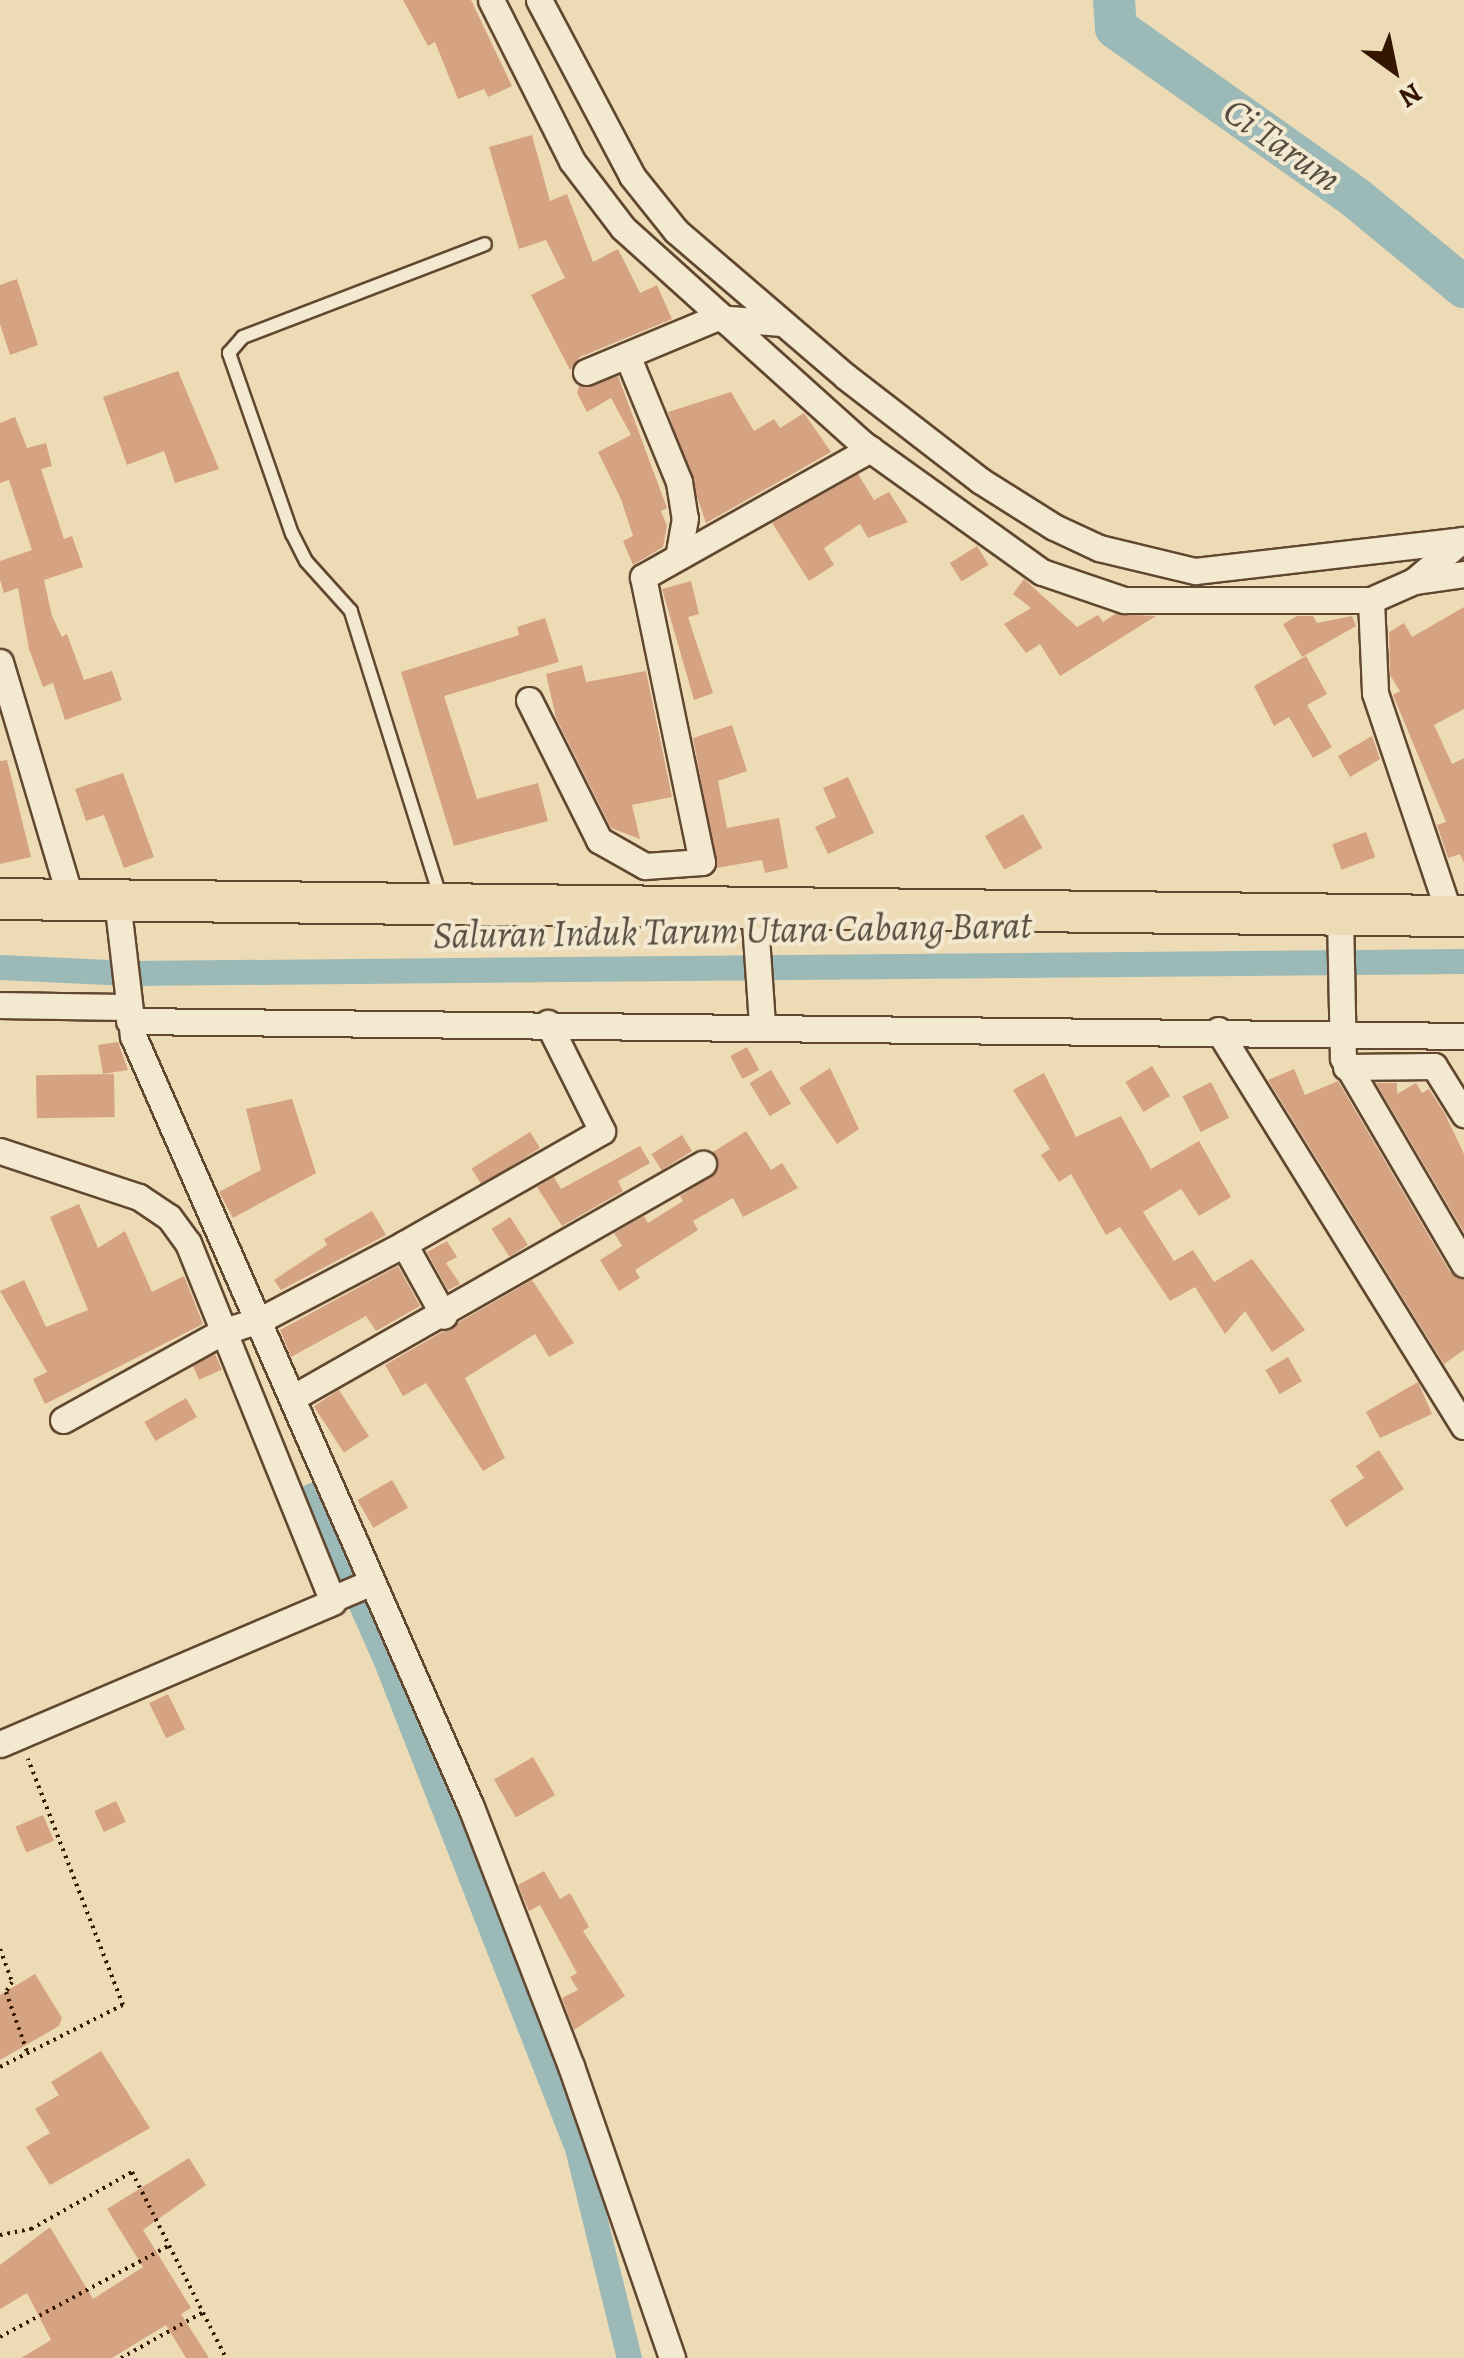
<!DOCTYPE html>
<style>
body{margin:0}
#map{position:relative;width:1464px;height:2358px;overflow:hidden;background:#eddbb6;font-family:Alegreya,serif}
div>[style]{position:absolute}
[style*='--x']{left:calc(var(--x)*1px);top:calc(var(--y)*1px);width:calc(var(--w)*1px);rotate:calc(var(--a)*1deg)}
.canal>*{height:25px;margin:-12.5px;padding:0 12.5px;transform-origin:12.5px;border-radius:12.5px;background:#9bb9b6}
.river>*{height:42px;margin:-21px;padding:0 21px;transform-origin:21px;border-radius:21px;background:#9bb9b6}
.building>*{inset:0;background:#d6a382;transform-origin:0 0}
.path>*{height:4px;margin-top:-2px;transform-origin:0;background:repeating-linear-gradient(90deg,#341603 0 2.5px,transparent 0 7.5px)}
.roads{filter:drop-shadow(2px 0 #624730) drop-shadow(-2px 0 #624730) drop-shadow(0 2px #624730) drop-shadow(0 -2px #624730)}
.lane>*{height:12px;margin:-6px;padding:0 6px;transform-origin:6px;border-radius:6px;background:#f3e8d0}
.street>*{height:25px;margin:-12.5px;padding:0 12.5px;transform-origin:12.5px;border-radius:12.5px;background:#f3e8d0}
.primary>*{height:40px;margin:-20px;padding:0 20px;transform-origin:20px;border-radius:20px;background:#eddbb6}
span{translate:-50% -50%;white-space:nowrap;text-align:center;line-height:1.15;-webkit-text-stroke:8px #f3e8d0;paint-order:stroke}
.water-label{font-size:38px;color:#584f42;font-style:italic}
.north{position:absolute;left:1344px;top:20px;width:100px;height:100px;-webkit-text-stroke:8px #f3e8d0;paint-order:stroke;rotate:147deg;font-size:28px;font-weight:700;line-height:40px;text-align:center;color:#341603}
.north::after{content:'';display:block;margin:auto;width:35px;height:45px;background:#341603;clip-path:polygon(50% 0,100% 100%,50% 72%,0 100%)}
</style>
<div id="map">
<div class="canal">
<i style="--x:0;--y:967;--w:130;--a:2.6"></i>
<i style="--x:130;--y:973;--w:1334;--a:-0.52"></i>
<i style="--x:312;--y:1495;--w:180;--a:66"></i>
<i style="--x:385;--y:1659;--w:525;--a:68.56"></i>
<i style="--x:577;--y:2148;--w:216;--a:76.1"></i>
</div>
<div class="river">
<i style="--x:1114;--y:0;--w:28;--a:86"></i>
<i style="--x:1116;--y:28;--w:294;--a:35.3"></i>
<i style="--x:1356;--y:198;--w:140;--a:39.5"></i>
</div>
<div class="building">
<i style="clip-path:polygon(403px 0,471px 0,512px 86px,488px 97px,484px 89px,458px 99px,435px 42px,428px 46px)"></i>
<i style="clip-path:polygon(532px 135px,550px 201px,567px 194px,593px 262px,618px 249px,640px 293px,657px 285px,672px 319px,580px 357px,570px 370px,531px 295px,565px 278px,546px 240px,519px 249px,489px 147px)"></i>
<i style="clip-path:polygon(17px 279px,38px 345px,10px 355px,0 324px,0 285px)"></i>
<i style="clip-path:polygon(178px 371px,219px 469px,175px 483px,164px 451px,127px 465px,103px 397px)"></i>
<i style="clip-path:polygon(618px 376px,667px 508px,661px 511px,667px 526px,663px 547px,633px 565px,623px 541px,633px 536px,621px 499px,598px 452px,631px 435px,611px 398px,587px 412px,577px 393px,579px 386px)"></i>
<i style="clip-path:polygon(731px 392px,754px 431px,774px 419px,780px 428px,804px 413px,831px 452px,706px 523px,668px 412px)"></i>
<i style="clip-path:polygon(15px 417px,27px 448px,46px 443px,52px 466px,41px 469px,64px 539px,72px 536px,83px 567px,44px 580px,52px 616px,62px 637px,67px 634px,84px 680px,112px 671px,122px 700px,65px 720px,53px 683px,43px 687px,29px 649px,18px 588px,4px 593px,0 580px,0 561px,32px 550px,9px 480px,0 483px,0 423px)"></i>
<i style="clip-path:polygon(858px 474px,874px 500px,889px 492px,908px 522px,868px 538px,860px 524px,824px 548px,834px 565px,809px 581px,772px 523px)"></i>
<i style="left:977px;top:546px;width:22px;height:32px;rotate:58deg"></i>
<i style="clip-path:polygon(1024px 579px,1077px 627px,1098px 615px,1103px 622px,1115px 614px,1156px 616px,1060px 676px,1040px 644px,1026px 653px,1004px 624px,1031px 608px,1013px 594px)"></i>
<i style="clip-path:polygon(691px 581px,699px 614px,688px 617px,713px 693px,694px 700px,662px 589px)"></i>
<i style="clip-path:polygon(1464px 607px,1464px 709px,1434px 725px,1452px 764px,1464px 758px,1464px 863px,1460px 854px,1448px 858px,1437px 825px,1446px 822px,1393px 695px,1400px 691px,1390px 675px,1389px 632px,1404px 623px,1412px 637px)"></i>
<i style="clip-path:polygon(1297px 616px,1313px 616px,1317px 623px,1352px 616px,1356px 626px,1302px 657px,1283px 624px)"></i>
<i style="clip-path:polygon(545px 618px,559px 662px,444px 696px,477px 799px,538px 783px,548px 821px,454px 846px,401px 672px,519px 635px,517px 627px)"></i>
<i style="clip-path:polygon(1306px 656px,1327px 694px,1307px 705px,1332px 747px,1313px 758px,1289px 717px,1274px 726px,1254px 686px)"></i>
<i style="clip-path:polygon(582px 665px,586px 682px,646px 671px,672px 797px,632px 805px,640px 839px,611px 828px,556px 718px,546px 674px)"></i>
<i style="clip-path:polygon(732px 725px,747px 771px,718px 781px,727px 828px,779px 818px,788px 868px,765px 873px,762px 860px,717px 868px,693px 738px)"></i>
<i style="clip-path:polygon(1372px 736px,1380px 759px,1350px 777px,1338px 756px)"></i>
<i style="clip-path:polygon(7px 760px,31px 857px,0 864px,0 761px)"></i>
<i style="clip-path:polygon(123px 773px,154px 857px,124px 868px,104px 815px,86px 821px,75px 789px)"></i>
<i style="clip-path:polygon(848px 777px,874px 833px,828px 854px,815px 827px,836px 817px,823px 788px)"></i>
<i style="left:1023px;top:814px;width:39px;height:44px;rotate:60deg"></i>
<i style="left:1366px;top:832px;width:27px;height:36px;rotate:70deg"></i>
<i style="clip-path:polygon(118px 1042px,128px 1070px,103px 1074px,98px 1045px)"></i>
<i style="left:747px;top:1047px;width:26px;height:19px;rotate:62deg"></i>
<i style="left:1152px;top:1066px;width:35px;height:31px;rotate:59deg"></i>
<i style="clip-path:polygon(830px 1068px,859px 1129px,837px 1144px,799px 1088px)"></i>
<i style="clip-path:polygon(1294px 1069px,1305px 1095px,1338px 1081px,1450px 1272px,1464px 1280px,1464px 1350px,1444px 1364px,1268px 1080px)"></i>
<i style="left:771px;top:1070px;width:39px;height:25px;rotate:59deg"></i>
<i style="clip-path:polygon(1044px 1073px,1076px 1137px,1121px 1116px,1151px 1169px,1199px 1141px,1231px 1197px,1199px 1216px,1181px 1189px,1143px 1212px,1174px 1261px,1193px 1250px,1214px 1282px,1252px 1259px,1305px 1330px,1272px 1352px,1245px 1311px,1225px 1334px,1195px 1287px,1170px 1301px,1120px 1227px,1106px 1235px,1071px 1174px,1059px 1182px,1041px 1155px,1050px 1149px,1013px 1090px)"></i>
<i style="left:114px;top:1074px;width:43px;height:78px;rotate:89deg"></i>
<i style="left:1211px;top:1082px;width:40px;height:32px;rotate:63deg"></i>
<i style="clip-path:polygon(1376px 1083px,1397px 1083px,1397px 1094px,1416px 1083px,1422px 1093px,1429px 1089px,1445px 1114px,1464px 1154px,1464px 1232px)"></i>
<i style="clip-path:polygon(292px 1099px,316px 1173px,233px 1218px,219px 1192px,261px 1170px,246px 1109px)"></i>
<i style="clip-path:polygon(746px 1131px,771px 1170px,782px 1163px,798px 1188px,743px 1217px,733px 1198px,693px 1221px,698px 1230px,635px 1270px,640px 1278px,619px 1291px,600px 1260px,622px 1246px,614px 1233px,644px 1216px,648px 1223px,683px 1201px,680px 1196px,716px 1173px,713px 1152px)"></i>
<i style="left:530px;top:1132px;width:19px;height:69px;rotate:58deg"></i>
<i style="left:682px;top:1135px;width:19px;height:36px;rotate:58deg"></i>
<i style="clip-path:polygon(640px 1146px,650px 1163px,618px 1181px,623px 1191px,562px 1226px,537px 1187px,554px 1177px,561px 1189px)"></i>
<i style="clip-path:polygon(79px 1204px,98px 1248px,125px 1231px,152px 1292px,184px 1276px,203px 1324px,45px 1404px,33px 1379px,47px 1372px,0 1291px,24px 1280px,46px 1327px,88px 1310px,50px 1217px)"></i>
<i style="clip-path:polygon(372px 1211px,386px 1235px,281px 1290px,274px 1280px,327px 1245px,324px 1239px)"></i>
<i style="left:510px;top:1217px;width:33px;height:22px;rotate:57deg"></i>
<i style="clip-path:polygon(447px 1241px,457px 1257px,446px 1263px,460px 1284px,448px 1290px,427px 1252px)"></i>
<i style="clip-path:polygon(398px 1266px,420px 1306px,376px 1331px,366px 1316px,291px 1357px,280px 1330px)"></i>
<i style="clip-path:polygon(532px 1280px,574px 1343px,549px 1357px,535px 1334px,465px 1378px,505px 1458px,483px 1471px,426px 1383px,403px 1396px,385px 1365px)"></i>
<i style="left:215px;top:1354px;width:17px;height:25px;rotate:66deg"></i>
<i style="left:1288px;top:1357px;width:28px;height:26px;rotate:60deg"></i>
<i style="clip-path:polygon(1418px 1382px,1432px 1414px,1380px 1438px,1366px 1412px)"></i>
<i style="left:339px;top:1390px;width:55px;height:30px;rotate:57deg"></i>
<i style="left:186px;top:1398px;width:22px;height:48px;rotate:60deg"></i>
<i style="clip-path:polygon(1379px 1450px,1404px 1489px,1346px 1527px,1330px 1500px,1364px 1478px,1356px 1466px)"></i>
<i style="left:392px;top:1480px;width:32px;height:40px;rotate:60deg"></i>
<i style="left:168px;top:1694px;width:39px;height:21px;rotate:64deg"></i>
<i style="left:533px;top:1757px;width:44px;height:45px;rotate:60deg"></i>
<i style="left:116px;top:1801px;width:23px;height:24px;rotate:65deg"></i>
<i style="left:43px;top:1815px;width:28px;height:30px;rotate:67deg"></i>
<i style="clip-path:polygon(544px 1871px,560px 1899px,570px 1893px,589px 1927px,583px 1931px,625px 1996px,574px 2030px,562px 1998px,578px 1990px,570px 1977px,577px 1973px,540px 1905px,529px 1911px,518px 1885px)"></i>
<i style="clip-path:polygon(35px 1974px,62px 2018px,59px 2026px,0 2060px,0 1995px)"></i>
<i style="clip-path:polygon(101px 2051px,150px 2128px,50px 2185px,26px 2147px,50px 2133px,35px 2109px,59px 2095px,51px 2082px)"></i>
<i style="clip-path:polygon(189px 2158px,206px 2185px,143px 2230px,191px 2308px,181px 2314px,209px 2358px,186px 2358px,166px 2325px,112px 2358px,21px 2358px,51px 2340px,27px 2293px,0 2309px,0 2265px,50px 2227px,93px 2299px,143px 2267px,107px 2209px)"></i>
</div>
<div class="path">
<i style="--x:0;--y:1949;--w:35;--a:70"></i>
<i style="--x:12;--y:1982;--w:12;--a:121"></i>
<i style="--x:6;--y:1992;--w:66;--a:70.5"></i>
<i style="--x:0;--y:2067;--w:138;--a:-26.8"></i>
<i style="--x:123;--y:2005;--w:264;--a:-111.1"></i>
<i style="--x:0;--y:2235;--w:32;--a:-11"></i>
<i style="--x:31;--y:2229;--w:116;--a:-29.4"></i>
<i style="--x:132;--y:2172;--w:208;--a:63.2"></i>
<i style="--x:0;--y:2337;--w:193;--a:-28.4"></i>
<i style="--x:121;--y:2358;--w:93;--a:-29.1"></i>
</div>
<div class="roads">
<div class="lane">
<i style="--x:441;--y:899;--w:302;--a:-107.4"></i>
<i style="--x:351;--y:611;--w:67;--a:-132"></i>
<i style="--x:306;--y:561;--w:30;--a:-117"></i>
<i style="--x:292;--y:534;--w:192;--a:-109.2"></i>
<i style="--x:229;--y:353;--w:21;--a:-49"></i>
<i style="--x:243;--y:337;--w:259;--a:-21"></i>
</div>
<div class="street">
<i style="--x:491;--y:0;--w:180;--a:63.3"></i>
<i style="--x:572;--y:161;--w:84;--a:52.7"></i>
<i style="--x:623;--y:228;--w:323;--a:42"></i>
<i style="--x:863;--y:444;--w:220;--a:35.6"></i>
<i style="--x:1042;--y:572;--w:87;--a:18.9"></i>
<i style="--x:1124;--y:600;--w:247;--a:0"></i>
<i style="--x:1371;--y:600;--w:47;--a:-23.8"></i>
<i style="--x:1414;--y:581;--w:63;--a:-40.5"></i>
<i style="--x:539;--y:0;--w:199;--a:62.1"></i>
<i style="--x:632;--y:176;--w:70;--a:51.3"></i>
<i style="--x:676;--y:231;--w:223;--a:40.6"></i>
<i style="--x:845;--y:376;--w:172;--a:37.7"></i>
<i style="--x:981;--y:481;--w:86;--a:32.2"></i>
<i style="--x:1054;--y:527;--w:50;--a:25"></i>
<i style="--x:1099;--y:548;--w:99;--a:13.5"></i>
<i style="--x:1195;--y:571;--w:271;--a:-6.6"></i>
<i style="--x:627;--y:355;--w:137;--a:67.7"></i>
<i style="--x:679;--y:482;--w:36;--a:81"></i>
<i style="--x:685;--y:518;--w:34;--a:100"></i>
<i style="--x:586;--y:372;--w:141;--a:-22.6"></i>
<i style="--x:716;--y:318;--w:66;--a:4.3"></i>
<i style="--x:1414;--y:581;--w:50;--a:-8"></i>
<i style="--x:1371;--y:600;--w:93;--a:87.5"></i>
<i style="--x:1375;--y:693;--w:235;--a:71.4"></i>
<i style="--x:0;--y:662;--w:248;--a:73.4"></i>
<i style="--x:529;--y:700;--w:157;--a:63.4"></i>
<i style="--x:599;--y:840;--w:53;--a:29.5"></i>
<i style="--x:645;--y:866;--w:57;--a:-4"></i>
<i style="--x:702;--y:862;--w:291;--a:-101.7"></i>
<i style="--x:643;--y:577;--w:261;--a:-29.4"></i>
<i style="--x:117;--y:900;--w:137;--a:83.3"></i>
<i style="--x:133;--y:1036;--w:842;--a:66.33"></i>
<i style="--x:471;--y:1807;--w:278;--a:68.9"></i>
<i style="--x:571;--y:2066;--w:309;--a:70.9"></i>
<i style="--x:754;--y:907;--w:117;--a:86.1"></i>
<i style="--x:1340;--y:916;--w:142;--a:88.8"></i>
<i style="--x:1343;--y:1058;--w:239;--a:59.6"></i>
<i style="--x:0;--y:1005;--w:127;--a:0.9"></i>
<i style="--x:129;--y:1021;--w:1335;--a:0.64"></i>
<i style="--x:1218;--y:1030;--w:466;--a:58.2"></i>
<i style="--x:1346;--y:1067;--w:88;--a:-0.7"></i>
<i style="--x:1434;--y:1066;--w:57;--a:58"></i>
<i style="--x:0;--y:1151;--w:146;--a:18.3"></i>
<i style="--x:139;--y:1197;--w:36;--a:34"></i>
<i style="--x:169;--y:1217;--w:32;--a:54"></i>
<i style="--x:188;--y:1243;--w:384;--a:68"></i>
<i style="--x:332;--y:1599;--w:43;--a:-23"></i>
<i style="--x:404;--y:1244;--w:228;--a:-29.7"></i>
<i style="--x:602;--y:1131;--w:121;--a:-116.6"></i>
<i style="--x:294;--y:1397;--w:471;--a:-29.7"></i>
<i style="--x:63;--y:1420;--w:182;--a:-29"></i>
<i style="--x:222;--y:1332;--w:40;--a:-18"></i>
<i style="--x:260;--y:1320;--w:163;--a:-27.8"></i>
<i style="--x:404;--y:1244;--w:82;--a:60.9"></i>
<i style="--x:0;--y:1744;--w:362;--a:-23.1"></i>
</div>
<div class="primary">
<i style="--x:0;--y:899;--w:1464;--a:0.67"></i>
</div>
</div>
<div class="water-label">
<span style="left:1282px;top:145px;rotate:35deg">Ci Tarum</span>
<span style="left:732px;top:931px;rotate:-1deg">Saluran Induk Tarum Utara Cabang Barat</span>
</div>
<div class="north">N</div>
</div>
